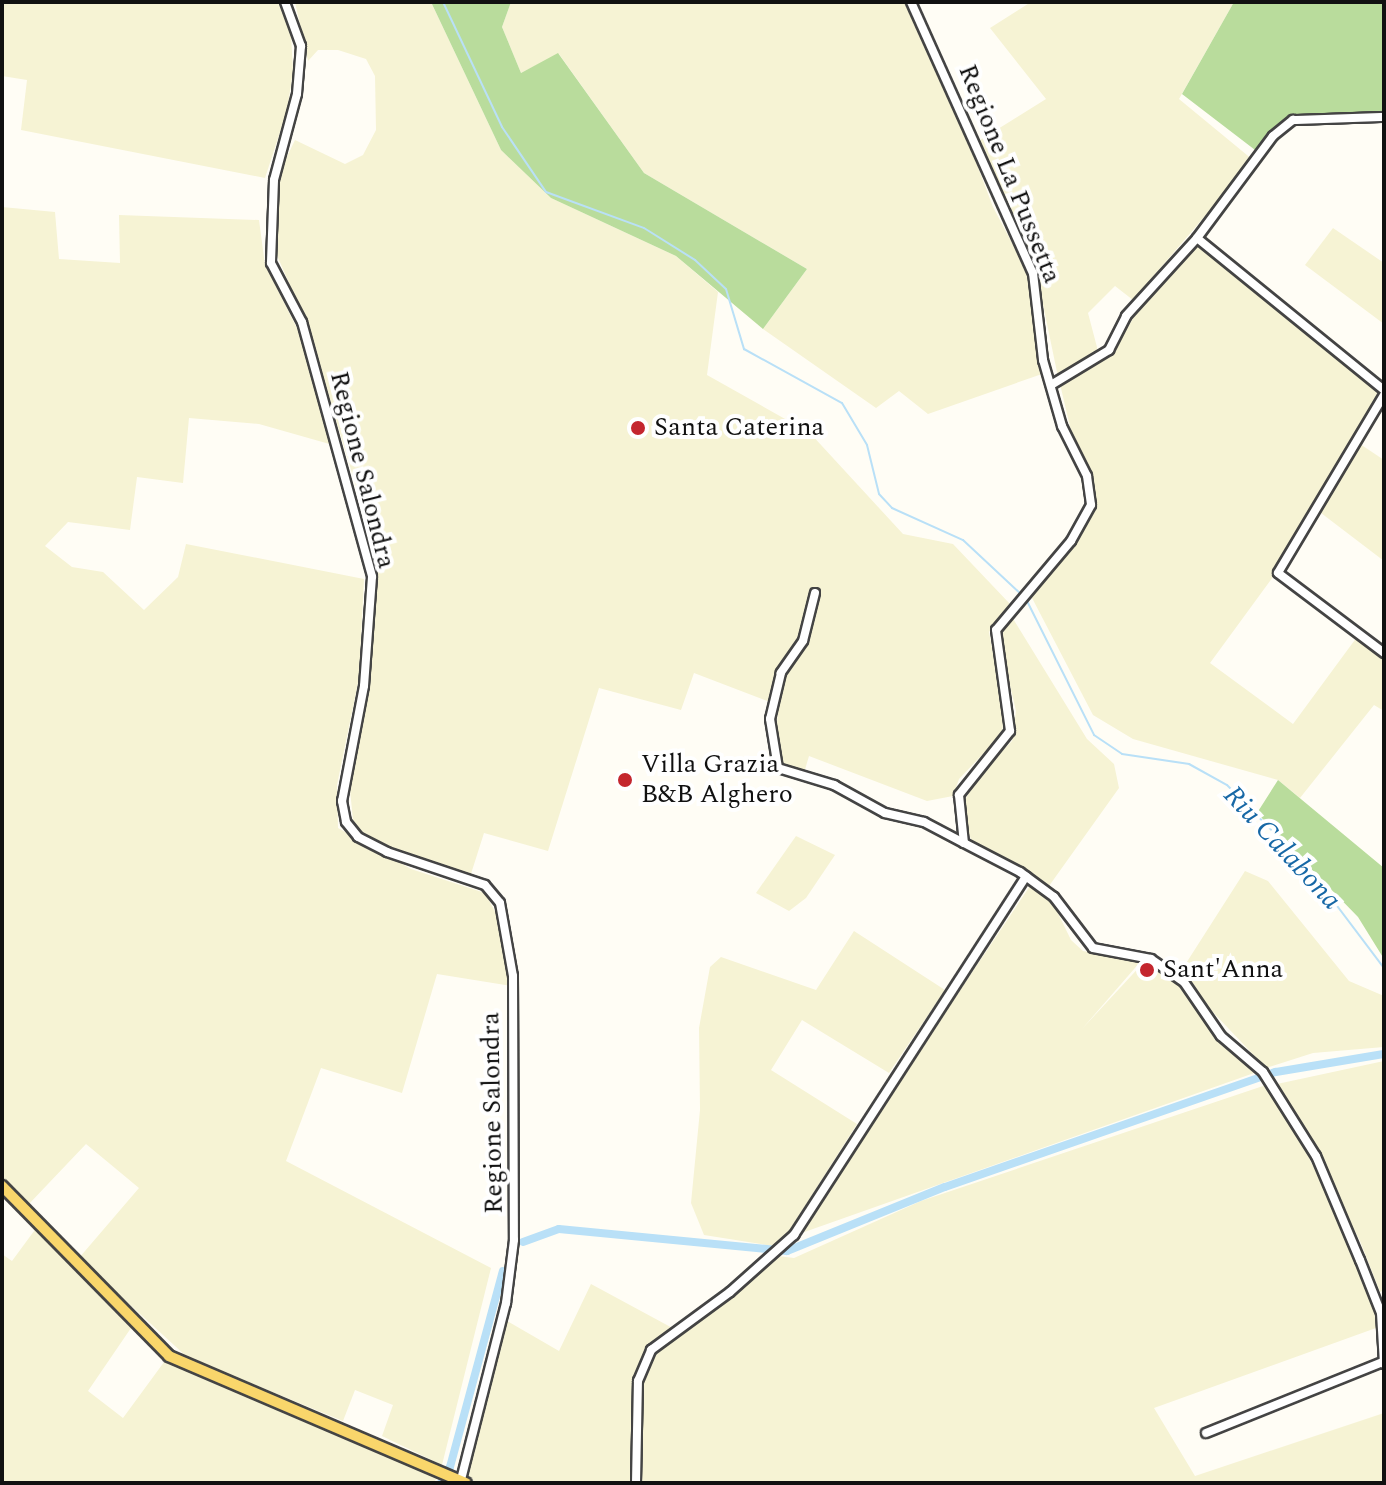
<!DOCTYPE html>
<style>
body{margin:0}
#map{position:relative;width:1386px;height:1485px;overflow:hidden;background:#fffdf5;font-family:Spectral,serif}
div>[style]{position:absolute}
[style*='--x']{left:calc(var(--x)*1px);top:calc(var(--y)*1px);width:calc(var(--w)*1px);rotate:calc(var(--a)*1deg)}
.farmland>*{inset:0;background:#f6f3d4}
.forest>*{inset:0;background:#b9dc9c}
.stream>*{height:2px;margin:-1px;padding:0 1px;transform-origin:1px;border-radius:1px;background:#b9e0f7}
.canal>*{height:8px;margin:-4px;padding:0 4px;transform-origin:4px;border-radius:4px;background:#b9e0f7}
.roads{filter:drop-shadow(2px 0 #444) drop-shadow(-2px 0 #444) drop-shadow(0 2px #444) drop-shadow(0 -2px #444)}
.minor>*{height:8px;margin:-4px;padding:0 4px;transform-origin:4px;border-radius:4px;background:#fff}
.major>*{height:10px;margin:-5px;padding:0 5px;transform-origin:5px;border-radius:5px;background:#f9d66b}
.dots>*{width:22px;height:22px;translate:-50% -50%;box-sizing:border-box;border:4px solid #fff;border-radius:50%}
span{translate:-50% -50%;white-space:nowrap;text-align:center;line-height:1.15;-webkit-text-stroke:8px #fff;paint-order:stroke}
.street-label{font-size:26px;color:#111}
.poi-label{font-size:26px;color:#111}
.left{translate:0 -50%;text-align:left}
.water-label{font-size:28px;color:#1768a6;font-style:italic}
.frame{position:absolute;inset:0;border:4px solid #111;pointer-events:none}
</style>
<div id="map">
<div class="farmland">
<i style="clip-path:polygon(2px 2px,278px 2px,291px 34px,293px 71px,287px 111px,265px 178px,21px 130px,27px 80px,2px 76px)"></i>
<i style="clip-path:polygon(295px 2px,431px 2px,501px 150px,551px 198px,676px 256px,718px 292px,707px 375px,810px 433px,903px 534px,953px 544px,1010px 604px,989px 632px,1004px 713px,1002px 734px,959px 779px,953px 796px,927px 801px,809px 756px,804px 773px,783px 766px,776px 745px,778px 705px,694px 673px,681px 710px,599px 688px,548px 851px,484px 833px,470px 877px,395px 852px,362px 833px,353px 820px,350px 790px,367px 690px,376px 580px,371px 536px,307px 324px,275px 251px,274px 212px,280px 171px,295px 140px,345px 164px,363px 155px,376px 130px,375px 76px,366px 59px,338px 50px,318px 50px,308px 61px)"></i>
<i style="clip-path:polygon(511px 2px,905px 2px,950px 93px,993px 207px,1031px 279px,1042px 374px,928px 414px,899px 391px,876px 408px,763px 329px,807px 269px,644px 173px,559px 54px,521px 73px,502px 27px)"></i>
<i style="clip-path:polygon(1031px 2px,1234px 2px,1179px 99px,1253px 160px,1133px 300px,1115px 286px,1088px 313px,1098px 351px,1058px 377px,1034px 261px,977px 142px,1046px 99px,990px 28px)"></i>
<i style="clip-path:polygon(2px 207px,55px 212px,59px 259px,120px 263px,119px 215px,259px 220px,265px 265px,309px 352px,333px 445px,259px 424px,189px 418px,183px 483px,137px 477px,130px 530px,68px 522px,45px 546px,72px 567px,103px 572px,144px 610px,178px 577px,186px 544px,364px 579px,359px 678px,337px 785px,338px 828px,411px 869px,485px 893px,499px 919px,511px 986px,437px 974px,402px 1093px,321px 1068px,286px 1161px,491px 1268px,442px 1465px,382px 1436px,393px 1405px,355px 1390px,343px 1421px,187px 1357px,79px 1258px,139px 1188px,86px 1144px,28px 1205px,2px 1178px)"></i>
<i style="clip-path:polygon(1333px 228px,1384px 263px,1384px 324px,1305px 265px)"></i>
<i style="clip-path:polygon(1198px 242px,1379px 394px,1273px 577px,1210px 663px,1293px 724px,1357px 637px,1384px 658px,1384px 711px,1374px 705px,1300px 798px,1278px 780px,1133px 739px,1093px 715px,1031px 596px,1093px 515px,1093px 483px,1072px 435px,1060px 384px,1115px 350px,1140px 306px)"></i>
<i style="clip-path:polygon(1360px 444px,1384px 460px,1384px 561px,1321px 513px)"></i>
<i style="clip-path:polygon(1012px 617px,1087px 739px,1114px 764px,1119px 788px,1049px 886px,973px 843px,963px 822px,966px 798px,983px 771px,1012px 741px,1016px 711px,1001px 647px,1004px 627px)"></i>
<i style="clip-path:polygon(796px 836px,835px 855px,806px 898px,789px 911px,756px 893px)"></i>
<i style="clip-path:polygon(1245px 871px,1268px 881px,1349px 981px,1384px 996px,1384px 1047px,1313px 1053px,1266px 1068px,1209px 1008px,1183px 968px)"></i>
<i style="clip-path:polygon(1032px 883px,1053px 903px,1071px 940px,1083px 951px,1141px 961px,1082px 1029px,1144px 962px,1167px 970px,1221px 1045px,1257px 1072px,796px 1235px)"></i>
<i style="clip-path:polygon(854px 931px,945px 990px,889px 1073px,802px 1020px,771px 1070px,857px 1124px,779px 1247px,704px 1235px,691px 1203px,700px 1110px,699px 1028px,710px 967px,721px 957px,816px 990px)"></i>
<i style="clip-path:polygon(1384px 1061px,1384px 1290px,1380px 1292px,1360px 1241px,1277px 1084px)"></i>
<i style="clip-path:polygon(1266px 1085px,1304px 1147px,1357px 1259px,1374px 1304px,1376px 1328px,1154px 1408px,1195px 1476px,1384px 1413px,1384px 1483px,478px 1483px,465px 1476px,507px 1321px,559px 1351px,591px 1284px,678px 1331px,737px 1293px,778px 1256px,794px 1258px,921px 1201px)"></i>
<i style="clip-path:polygon(37px 1227px,131px 1328px,88px 1391px,123px 1418px,167px 1358px,438px 1477px,433px 1483px,2px 1483px,2px 1254px,12px 1261px)"></i>
</div>
<div class="forest">
<i style="clip-path:polygon(431px 2px,511px 2px,502px 27px,521px 73px,558px 53px,644px 173px,807px 269px,763px 329px,676px 256px,551px 198px,501px 150px)"></i>
<i style="clip-path:polygon(1234px 2px,1384px 2px,1382px 114px,1293px 117px,1272px 130px,1259px 153px,1182px 94px)"></i>
<i style="clip-path:polygon(1278px 780px,1384px 868px,1384px 959px,1358px 917px,1257px 813px)"></i>
</div>
<div class="stream">
<i style="--x:443;--y:2;--w:138;--a:64.7"></i>
<i style="--x:502;--y:127;--w:78;--a:55.9"></i>
<i style="--x:546;--y:192;--w:104;--a:20.2"></i>
<i style="--x:644;--y:228;--w:60;--a:32.1"></i>
<i style="--x:695;--y:260;--w:42;--a:43.1"></i>
<i style="--x:726;--y:289;--w:63;--a:73.3"></i>
<i style="--x:744;--y:349;--w:112;--a:28.9"></i>
<i style="--x:842;--y:403;--w:49;--a:59.2"></i>
<i style="--x:867;--y:445;--w:50;--a:76.2"></i>
<i style="--x:879;--y:494;--w:19;--a:47"></i>
<i style="--x:892;--y:508;--w:78;--a:24.3"></i>
<i style="--x:963;--y:540;--w:82;--a:43"></i>
<i style="--x:1027;--y:601;--w:150;--a:63.4"></i>
<i style="--x:1094;--y:735;--w:34;--a:34"></i>
<i style="--x:1122;--y:754;--w:68;--a:8.5"></i>
<i style="--x:1189;--y:764;--w:43;--a:28.9"></i>
<i style="--x:1227;--y:785;--w:114;--a:45.4"></i>
<i style="--x:1307;--y:866;--w:128;--a:53"></i>
</div>
<div class="canal">
<i style="--x:523;--y:1242;--w:38;--a:-20"></i>
<i style="--x:559;--y:1229;--w:229;--a:5.5"></i>
<i style="--x:787;--y:1251;--w:170;--a:-22.1"></i>
<i style="--x:945;--y:1187;--w:350;--a:-19.2"></i>
<i style="--x:1276;--y:1072;--w:109;--a:-9.5"></i>
<i style="--x:441;--y:1483;--w:18;--a:-61"></i>
<i style="--x:450;--y:1467;--w:203;--a:-74.9"></i>
</div>
<div class="roads">
<div class="minor">
<i style="--x:285;--y:2;--w:47;--a:70"></i>
<i style="--x:301;--y:46;--w:48;--a:94.8"></i>
<i style="--x:297;--y:94;--w:89;--a:105"></i>
<i style="--x:274;--y:180;--w:83;--a:92.1"></i>
<i style="--x:271;--y:263;--w:67;--a:62.3"></i>
<i style="--x:302;--y:322;--w:264;--a:74.6"></i>
<i style="--x:372;--y:577;--w:109;--a:94.2"></i>
<i style="--x:364;--y:686;--w:117;--a:100.8"></i>
<i style="--x:342;--y:801;--w:21;--a:79"></i>
<i style="--x:346;--y:822;--w:19;--a:51"></i>
<i style="--x:358;--y:837;--w:33;--a:27"></i>
<i style="--x:387;--y:852;--w:103;--a:18.6"></i>
<i style="--x:485;--y:885;--w:23;--a:50"></i>
<i style="--x:500;--y:903;--w:74;--a:79.9"></i>
<i style="--x:513;--y:976;--w:264;--a:89.8"></i>
<i style="--x:514;--y:1240;--w:64;--a:97.2"></i>
<i style="--x:506;--y:1303;--w:182;--a:104.3"></i>
<i style="--x:911;--y:2;--w:297;--a:65.8"></i>
<i style="--x:1033;--y:273;--w:88;--a:83.4"></i>
<i style="--x:1043;--y:360;--w:69;--a:73.9"></i>
<i style="--x:1062;--y:426;--w:56;--a:63.4"></i>
<i style="--x:1087;--y:476;--w:29;--a:82"></i>
<i style="--x:1091;--y:505;--w:41;--a:119.1"></i>
<i style="--x:1071;--y:541;--w:116;--a:130.1"></i>
<i style="--x:996;--y:630;--w:102;--a:82.1"></i>
<i style="--x:1010;--y:731;--w:82;--a:128.6"></i>
<i style="--x:959;--y:795;--w:48;--a:84.1"></i>
<i style="--x:964;--y:843;--w:63;--a:27.4"></i>
<i style="--x:1020;--y:872;--w:42;--a:36.3"></i>
<i style="--x:1054;--y:897;--w:64;--a:52.6"></i>
<i style="--x:1093;--y:948;--w:59;--a:10.7"></i>
<i style="--x:1151;--y:959;--w:40;--a:34.9"></i>
<i style="--x:1184;--y:982;--w:65;--a:55.6"></i>
<i style="--x:1221;--y:1036;--w:55;--a:40.6"></i>
<i style="--x:1263;--y:1072;--w:99;--a:57.8"></i>
<i style="--x:1316;--y:1156;--w:113;--a:67.1"></i>
<i style="--x:1360;--y:1260;--w:57;--a:68.4"></i>
<i style="--x:1381;--y:1313;--w:51;--a:86.6"></i>
<i style="--x:1197;--y:238;--w:241;--a:39.1"></i>
<i style="--x:1051;--y:385;--w:68;--a:-31.1"></i>
<i style="--x:1109;--y:350;--w:38;--a:-63"></i>
<i style="--x:1126;--y:316;--w:105;--a:-47.7"></i>
<i style="--x:1197;--y:238;--w:127;--a:-53.3"></i>
<i style="--x:1273;--y:136;--w:26;--a:-39"></i>
<i style="--x:1293;--y:120;--w:91;--a:-1.9"></i>
<i style="--x:1384;--y:395;--w:207;--a:120.8"></i>
<i style="--x:1278;--y:573;--w:133;--a:37"></i>
<i style="--x:815;--y:593;--w:49;--a:104"></i>
<i style="--x:803;--y:641;--w:39;--a:125"></i>
<i style="--x:781;--y:673;--w:47;--a:103.4"></i>
<i style="--x:770;--y:719;--w:50;--a:80.7"></i>
<i style="--x:778;--y:768;--w:59;--a:16.9"></i>
<i style="--x:834;--y:785;--w:58;--a:28.8"></i>
<i style="--x:885;--y:813;--w:40;--a:13"></i>
<i style="--x:924;--y:822;--w:45;--a:27.7"></i>
<i style="--x:1206;--y:1433;--w:191;--a:-21.9"></i>
<i style="--x:636;--y:1483;--w:102;--a:-88.9"></i>
<i style="--x:638;--y:1381;--w:34;--a:-67"></i>
<i style="--x:651;--y:1350;--w:98;--a:-36.3"></i>
<i style="--x:730;--y:1292;--w:86;--a:-41.7"></i>
<i style="--x:794;--y:1235;--w:427;--a:-57.1"></i>
</div>
<div class="major">
<i style="--x:2;--y:1186;--w:238;--a:45.5"></i>
<i style="--x:169;--y:1356;--w:323;--a:23.2"></i>
</div>
</div>
<div class="dots">
<i style="left:638px;top:428px;background:#c4262e"></i>
<i style="left:625px;top:780px;background:#c4262e"></i>
<i style="left:1147px;top:970px;background:#c4262e"></i>
</div>
<div class="street-label">
<span style="left:1009px;top:174px;rotate:68deg">Regione La Pussetta</span>
<span style="left:362px;top:470px;rotate:76deg">Regione Salondra</span>
<span style="left:493px;top:1113px;rotate:-91deg">Regione Salondra</span>
</div>
<div class="poi-label">
<span class="left" style="left:654px;top:428px">Santa Caterina</span>
<span class="left" style="left:641px;top:780px">Villa Grazia<br>B&amp;B Alghero</span>
<span class="left" style="left:1163px;top:970px">Sant'Anna</span>
</div>
<div class="water-label">
<span style="left:1282px;top:848px;rotate:47deg">Riu Calabona</span>
</div>
<div class="frame"></div>
</div>
